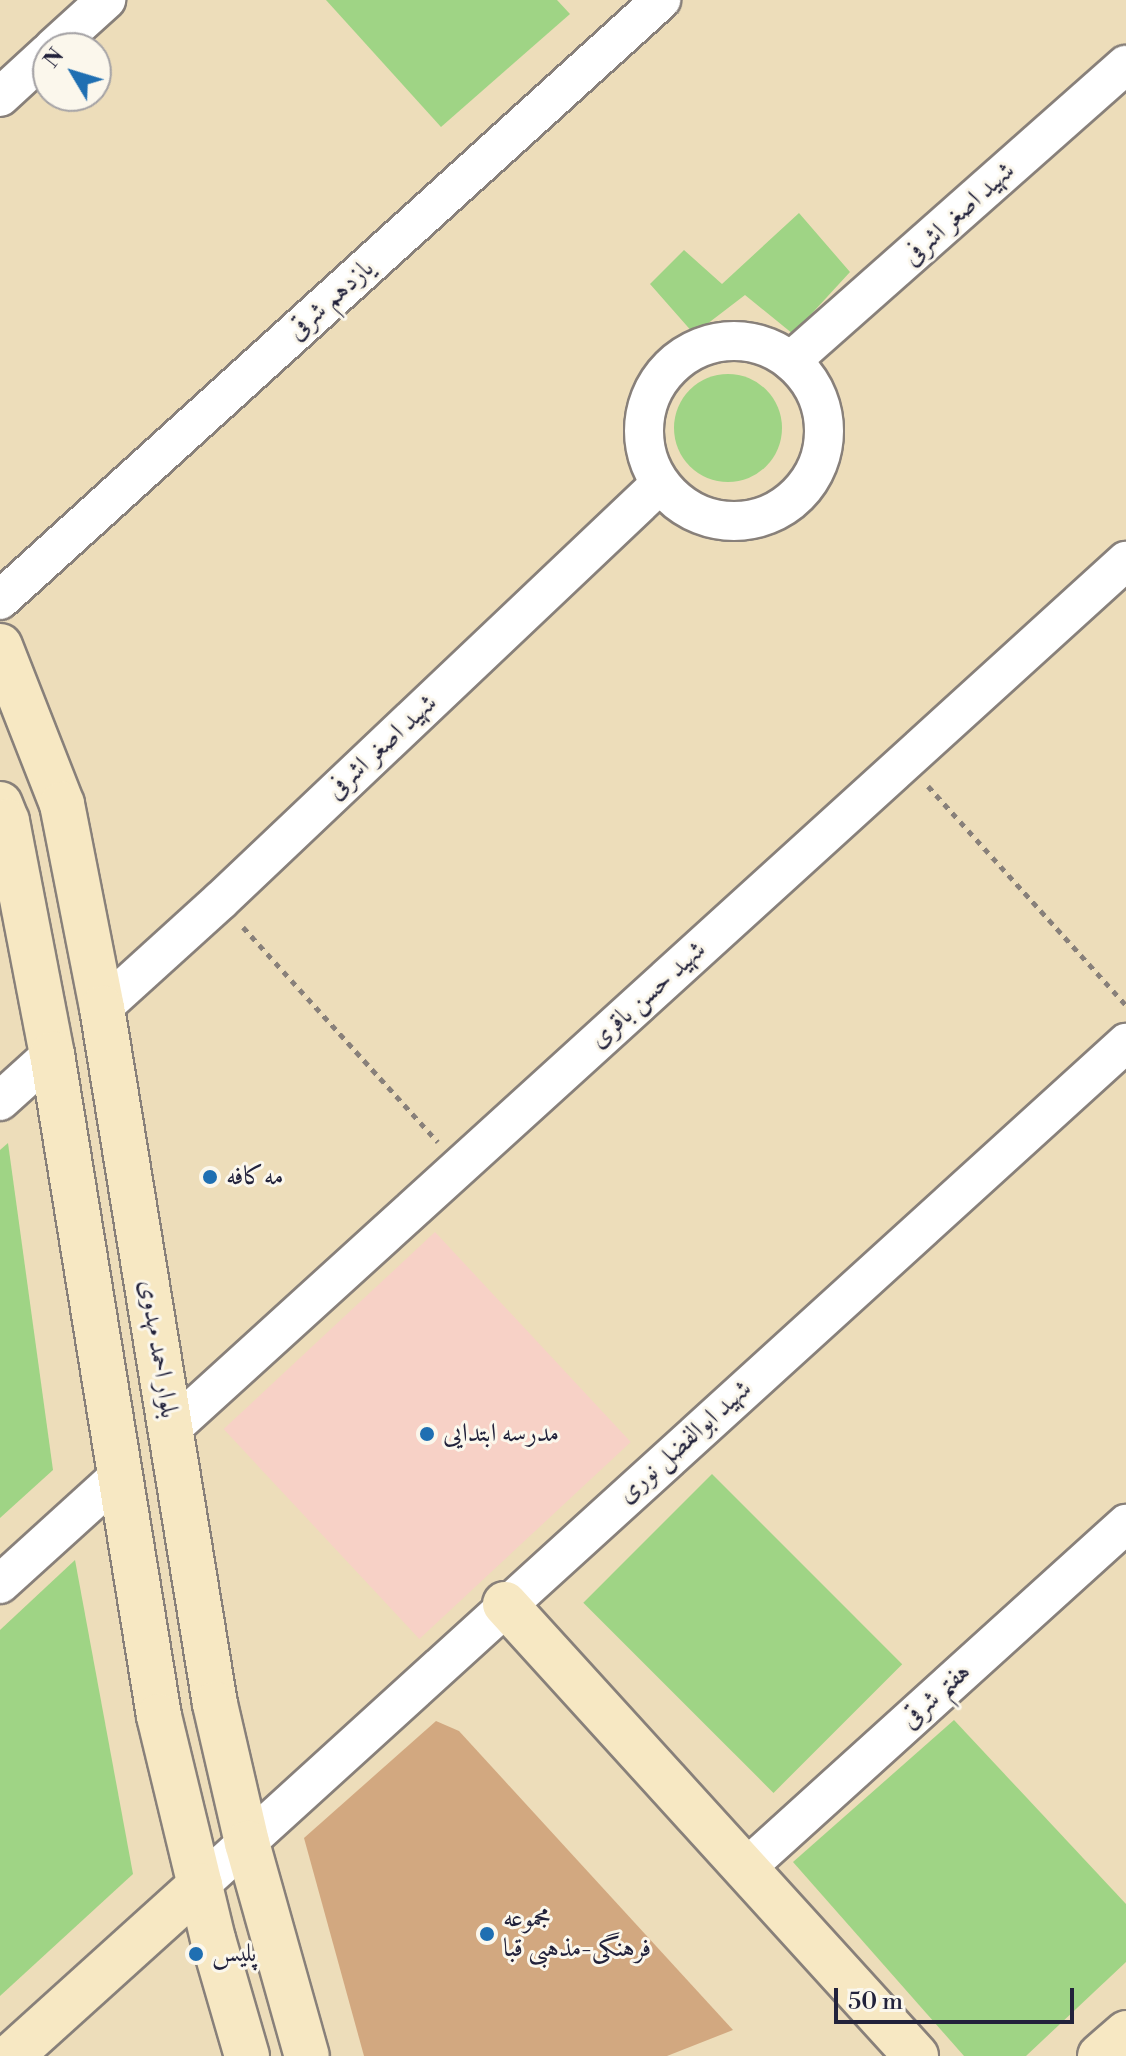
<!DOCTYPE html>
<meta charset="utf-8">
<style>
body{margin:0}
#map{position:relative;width:1126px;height:2056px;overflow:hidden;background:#edddba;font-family:"Libre Bodoni",Amiri,serif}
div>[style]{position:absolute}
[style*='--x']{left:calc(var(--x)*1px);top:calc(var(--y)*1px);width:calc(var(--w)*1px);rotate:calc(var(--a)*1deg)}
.built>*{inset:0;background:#f7d1c6;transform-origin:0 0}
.green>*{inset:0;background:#9fd485;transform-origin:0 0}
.round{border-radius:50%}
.building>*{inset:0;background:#d2a880}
.path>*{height:5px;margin-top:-2.5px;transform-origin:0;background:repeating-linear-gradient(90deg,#88807a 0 6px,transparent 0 12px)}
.roads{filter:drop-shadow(2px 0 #88807a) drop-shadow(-2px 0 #88807a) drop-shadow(0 2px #88807a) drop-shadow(0 -2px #88807a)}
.street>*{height:38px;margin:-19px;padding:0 19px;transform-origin:19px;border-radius:19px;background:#fff}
.street>.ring{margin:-19px;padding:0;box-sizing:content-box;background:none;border:38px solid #fff;border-radius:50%}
.secondary>*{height:44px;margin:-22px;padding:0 22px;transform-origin:22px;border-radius:22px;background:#f7e8c3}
.dots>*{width:22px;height:22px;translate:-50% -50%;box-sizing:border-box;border:4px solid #fbf7ec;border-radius:50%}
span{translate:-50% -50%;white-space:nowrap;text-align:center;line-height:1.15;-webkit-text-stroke:6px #fbf7ec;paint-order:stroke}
.street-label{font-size:26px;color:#22223b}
.poi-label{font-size:26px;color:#22223b}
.left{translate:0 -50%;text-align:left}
.north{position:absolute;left:32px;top:32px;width:80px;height:80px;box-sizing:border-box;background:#fbf7ec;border:2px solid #a4a2a5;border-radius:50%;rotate:308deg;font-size:22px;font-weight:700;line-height:32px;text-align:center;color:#22223b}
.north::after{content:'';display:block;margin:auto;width:28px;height:36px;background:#1f6fb2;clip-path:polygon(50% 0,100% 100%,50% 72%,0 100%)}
.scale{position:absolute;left:834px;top:1988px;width:240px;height:36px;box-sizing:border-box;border:4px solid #22223b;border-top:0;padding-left:10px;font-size:24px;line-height:28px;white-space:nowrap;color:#22223b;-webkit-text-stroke:6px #fbf7ec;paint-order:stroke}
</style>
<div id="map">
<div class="built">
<i style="left:435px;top:1232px;width:287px;height:289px;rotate:47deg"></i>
</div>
<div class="green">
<i style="clip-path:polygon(326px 0,557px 0,570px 14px,441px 127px)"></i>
<i style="clip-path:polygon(799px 213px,850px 272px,793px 334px,745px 295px,694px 334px,650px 284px,684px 250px,722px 284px)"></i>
<i class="round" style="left:674px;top:374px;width:108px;height:108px"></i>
<i style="clip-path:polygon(8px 1143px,53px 1470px,0 1518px,0 1150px)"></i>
<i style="left:712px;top:1474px;width:269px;height:182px;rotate:45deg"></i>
<i style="clip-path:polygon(75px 1560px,133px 1874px,0 1996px,0 1630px)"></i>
<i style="clip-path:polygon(954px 1720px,1126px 1904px,1126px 1962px,1026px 2056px,964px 2056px,793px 1862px)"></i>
</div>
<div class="building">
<i style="clip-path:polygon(436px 1721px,459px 1731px,733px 2030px,667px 2056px,364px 2056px,304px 1838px)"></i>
</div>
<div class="path">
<i style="--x:928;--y:786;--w:295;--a:47.9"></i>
<i style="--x:243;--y:927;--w:290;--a:47.8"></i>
</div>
<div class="roads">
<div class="street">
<i style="--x:53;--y:48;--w:72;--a:-42.2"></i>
<i style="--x:0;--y:97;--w:65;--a:-42.5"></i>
<i class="ring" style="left:644px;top:341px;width:142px;height:142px"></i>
<i style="--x:791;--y:361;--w:447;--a:-41.5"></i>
<i style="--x:0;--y:600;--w:893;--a:-42.23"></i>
<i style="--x:102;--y:1008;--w:159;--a:-42.2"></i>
<i style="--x:220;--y:901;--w:606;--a:-43.46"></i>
<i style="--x:0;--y:1101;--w:70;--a:-42.1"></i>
<i style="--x:171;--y:1429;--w:1291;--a:-42.27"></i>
<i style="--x:0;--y:1584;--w:162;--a:-42.2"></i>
<i style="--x:746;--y:1868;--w:513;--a:-42.15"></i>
<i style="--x:200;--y:1885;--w:1252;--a:-42.28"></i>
</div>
<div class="secondary">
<i style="--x:0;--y:646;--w:170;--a:68.6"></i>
<i style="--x:62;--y:804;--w:208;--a:78.9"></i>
<i style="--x:102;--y:1008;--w:705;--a:80.78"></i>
<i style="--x:215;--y:1704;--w:143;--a:77"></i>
<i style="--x:247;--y:1843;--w:221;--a:74.3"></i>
<i style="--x:0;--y:804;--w:18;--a:68"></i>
<i style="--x:7;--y:821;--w:237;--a:79.1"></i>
<i style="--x:52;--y:1054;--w:671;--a:80.82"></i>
<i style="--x:159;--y:1716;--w:229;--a:76.4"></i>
<i style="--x:213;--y:1939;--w:122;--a:73.8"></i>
<i style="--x:505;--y:1604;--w:611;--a:47.72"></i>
<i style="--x:11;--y:2056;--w:255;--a:-42.1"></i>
<i style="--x:1100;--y:2056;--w:35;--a:-41"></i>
</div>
</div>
<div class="dots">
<i style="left:210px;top:1177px;background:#1f6fb2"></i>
<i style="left:427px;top:1434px;background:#1f6fb2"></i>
<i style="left:487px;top:1934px;background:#1f6fb2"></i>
<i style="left:196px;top:1954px;background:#1f6fb2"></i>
</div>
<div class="street-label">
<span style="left:959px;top:214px;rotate:-42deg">شهید اصغر اشرفی</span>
<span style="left:331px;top:300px;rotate:-42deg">یازدهم شرقی</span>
<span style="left:382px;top:747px;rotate:-43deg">شهید اصغر اشرفی</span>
<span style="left:648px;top:995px;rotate:-42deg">شهید حسن باقری</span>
<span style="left:158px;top:1349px;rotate:81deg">بلوار احمد مهدوی</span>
<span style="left:685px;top:1442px;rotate:-42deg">شهید ابوالفضل نوری</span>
<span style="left:936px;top:1696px;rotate:-42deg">هفتم شرقی</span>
</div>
<div class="poi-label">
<span class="left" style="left:226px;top:1177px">مه‌کافه</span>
<span class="left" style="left:443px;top:1434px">مدرسه ابتدایی</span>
<span class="left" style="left:503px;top:1934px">مجموعه<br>فرهنگی-مذهبی قبا</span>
<span class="left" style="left:212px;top:1954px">پلیس</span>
</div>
<div class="north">N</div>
<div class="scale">50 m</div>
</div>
